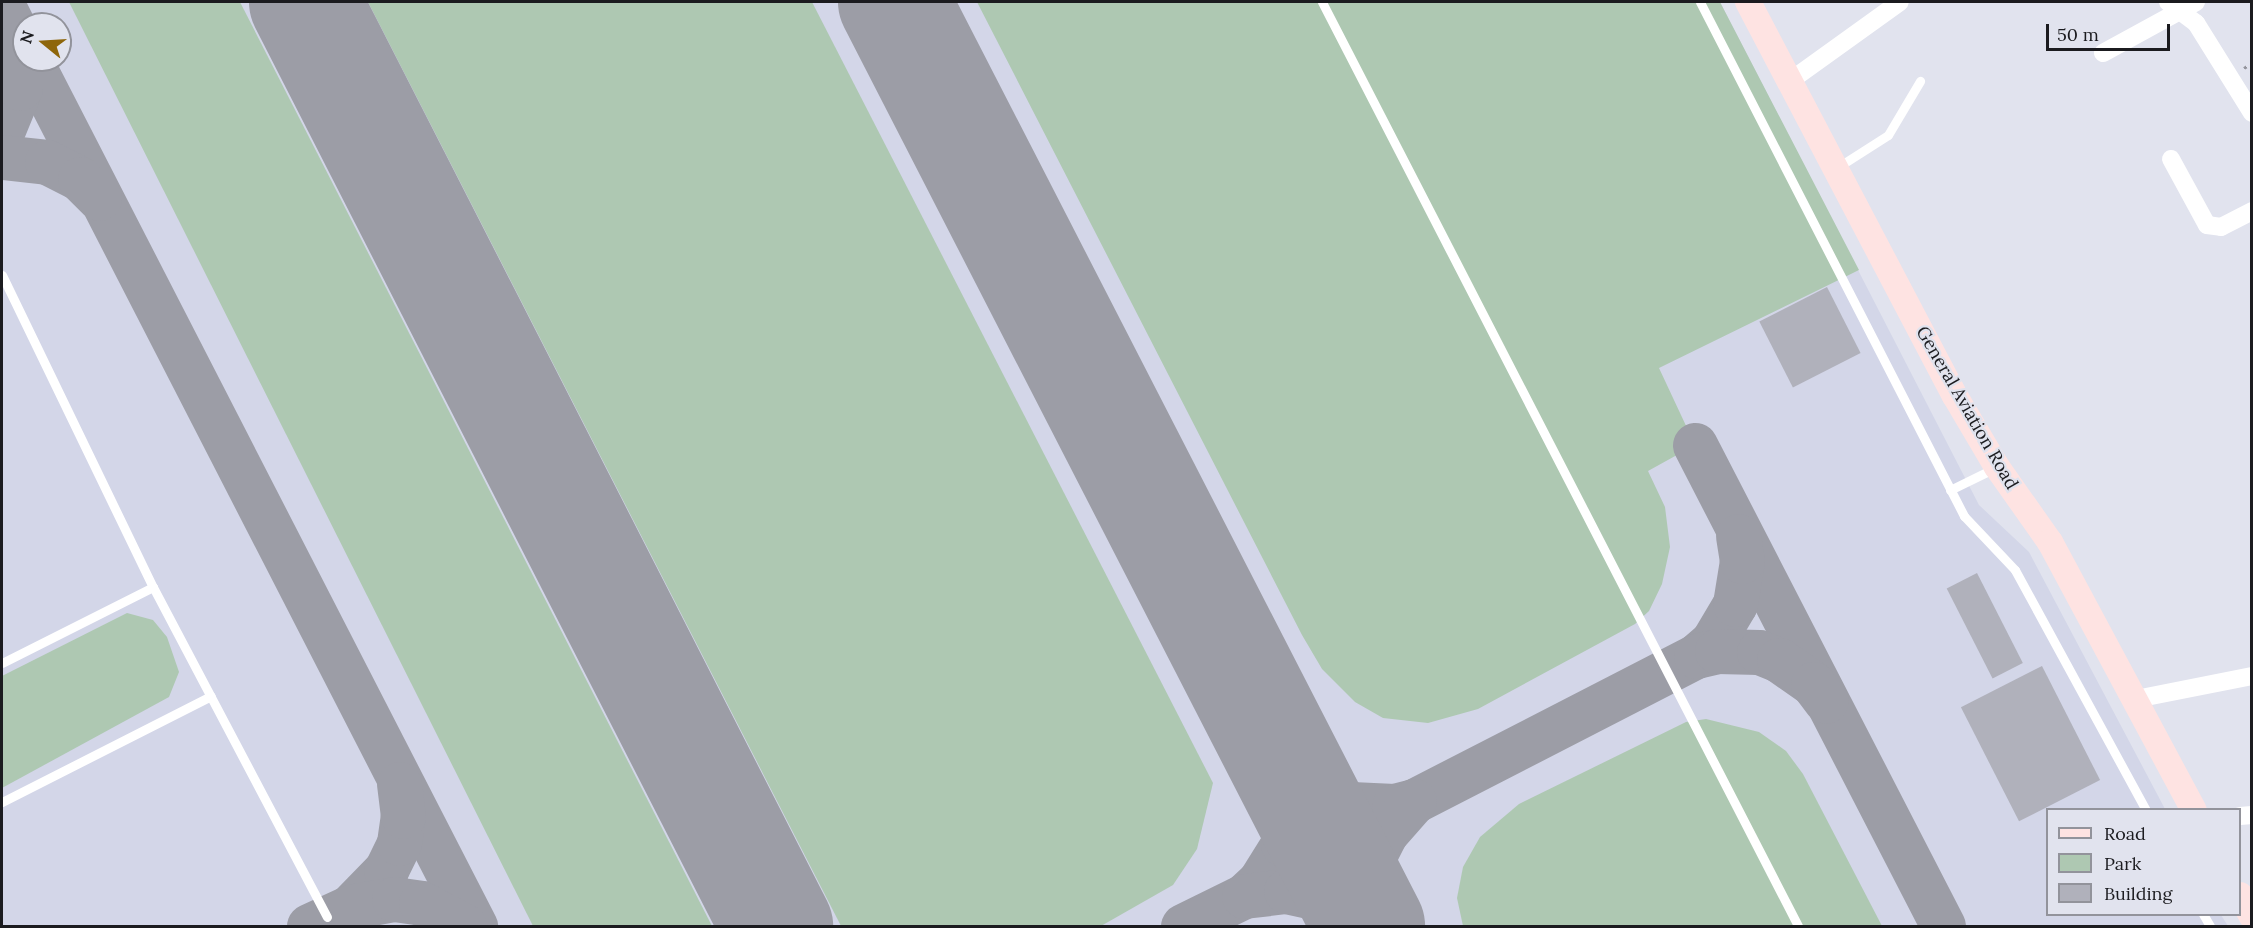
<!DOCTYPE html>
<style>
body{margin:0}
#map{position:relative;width:2253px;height:928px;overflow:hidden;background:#e1e3ee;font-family:Lora,serif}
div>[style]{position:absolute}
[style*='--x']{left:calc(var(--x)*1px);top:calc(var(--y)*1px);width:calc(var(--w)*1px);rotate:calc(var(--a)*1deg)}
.built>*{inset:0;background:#d3d6e8}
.green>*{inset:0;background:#aec8b2}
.taxiway>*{height:45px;margin:-22.5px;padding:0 22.5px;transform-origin:22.5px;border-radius:22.5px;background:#9c9da6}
.runway>*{height:112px;margin:-56px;padding:0 56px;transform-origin:56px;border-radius:56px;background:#9c9da6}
.building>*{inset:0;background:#b0b1bb;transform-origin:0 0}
.path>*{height:3px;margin-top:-1.5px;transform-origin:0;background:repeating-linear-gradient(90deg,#93949c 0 3px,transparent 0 7.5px)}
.lane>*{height:9px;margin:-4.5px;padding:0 4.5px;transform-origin:4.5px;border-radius:4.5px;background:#fff}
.street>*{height:18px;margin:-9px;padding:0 9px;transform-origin:9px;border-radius:9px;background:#fff}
.secondary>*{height:26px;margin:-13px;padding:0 13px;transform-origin:13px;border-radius:13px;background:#fee3e2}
span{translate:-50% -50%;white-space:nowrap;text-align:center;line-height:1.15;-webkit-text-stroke:4.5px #e1e3ee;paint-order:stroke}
.street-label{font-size:18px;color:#1b1b1f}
.frame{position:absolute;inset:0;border:3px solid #1b1b1f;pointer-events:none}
.legend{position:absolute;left:2046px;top:808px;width:195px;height:108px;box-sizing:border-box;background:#e1e3ee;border:2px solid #92939b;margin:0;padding:8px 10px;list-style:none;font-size:18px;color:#1b1b1f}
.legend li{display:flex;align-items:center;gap:12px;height:30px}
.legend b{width:30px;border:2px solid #92939b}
.north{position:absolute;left:12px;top:12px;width:60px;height:60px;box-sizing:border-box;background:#e1e3ee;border:2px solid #92939b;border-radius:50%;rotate:288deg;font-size:16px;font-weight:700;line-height:24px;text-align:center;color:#1b1b1f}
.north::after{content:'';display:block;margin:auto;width:21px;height:27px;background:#8e660b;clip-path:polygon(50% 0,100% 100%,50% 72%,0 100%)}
.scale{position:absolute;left:2046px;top:24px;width:124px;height:27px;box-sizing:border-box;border:3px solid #1b1b1f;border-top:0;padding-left:8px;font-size:18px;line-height:21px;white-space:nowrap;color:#1b1b1f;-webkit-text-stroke:4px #e1e3ee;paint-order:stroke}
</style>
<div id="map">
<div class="built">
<i style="clip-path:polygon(evenodd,2px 2px,1720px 2px,1979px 505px,2029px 552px,2165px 809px,2048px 810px,2048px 914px,2221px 915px,2228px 926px,2px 926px,2px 2px,24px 24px,60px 24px,60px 60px,24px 60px,24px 24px)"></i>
</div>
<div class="green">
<i style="clip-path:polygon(69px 2px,240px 2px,712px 926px,533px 926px)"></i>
<i style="clip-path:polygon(368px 2px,812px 2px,1213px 783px,1197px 849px,1173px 885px,1101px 926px,841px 926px)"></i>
<i style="clip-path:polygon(977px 2px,1720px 2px,1859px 270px,1659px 368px,1695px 445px,1648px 471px,1665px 507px,1670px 547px,1662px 584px,1649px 611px,1635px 624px,1478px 709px,1428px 723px,1383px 718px,1355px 702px,1322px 669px,1302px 635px)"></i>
<i style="clip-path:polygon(127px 613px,153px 620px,167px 637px,179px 672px,169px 697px,2px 788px,2px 676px)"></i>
<i style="clip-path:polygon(1706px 719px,1759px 732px,1786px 751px,1803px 774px,1882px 926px,1463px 926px,1457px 898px,1463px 867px,1480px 837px,1519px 804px,1686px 722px)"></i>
</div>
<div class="taxiway">
<i style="--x:2;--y:4;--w:49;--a:63.4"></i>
<i style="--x:30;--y:60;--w:974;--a:62.8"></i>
<i style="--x:2;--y:132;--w:48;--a:-67.8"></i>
<i style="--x:20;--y:88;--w:45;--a:-90"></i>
<i style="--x:2;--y:157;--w:45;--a:6.3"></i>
<i style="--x:47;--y:162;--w:37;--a:27"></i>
<i style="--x:80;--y:179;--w:27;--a:45"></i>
<i style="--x:1695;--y:445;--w:541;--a:62.72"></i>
<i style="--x:1696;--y:656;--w:23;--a:-41"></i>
<i style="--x:1713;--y:641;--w:43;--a:-59.3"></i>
<i style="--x:1735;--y:604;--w:44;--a:-80.8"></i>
<i style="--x:1742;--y:561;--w:25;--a:-99"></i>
<i style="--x:1282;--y:757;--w:43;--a:44.1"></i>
<i style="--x:1313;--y:787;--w:42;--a:24.1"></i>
<i style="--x:1351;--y:804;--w:43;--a:2.7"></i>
<i style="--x:1394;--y:806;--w:21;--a:-14"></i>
<i style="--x:1414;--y:801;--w:317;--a:-27.2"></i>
<i style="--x:1696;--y:656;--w:22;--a:-13"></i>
<i style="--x:1717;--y:651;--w:42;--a:1.4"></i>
<i style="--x:1759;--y:652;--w:22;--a:22"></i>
<i style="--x:1779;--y:660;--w:42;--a:35.2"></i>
<i style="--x:1813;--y:684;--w:21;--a:53"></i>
<i style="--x:1244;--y:896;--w:22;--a:-43"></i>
<i style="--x:1260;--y:881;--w:44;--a:-58.1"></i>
<i style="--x:1283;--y:844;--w:45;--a:-79.7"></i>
<i style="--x:1291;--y:800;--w:44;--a:-101.8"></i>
<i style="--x:350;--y:907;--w:52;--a:-45.8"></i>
<i style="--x:386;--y:870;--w:30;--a:-64"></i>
<i style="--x:399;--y:843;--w:27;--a:-82"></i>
<i style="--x:403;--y:816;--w:32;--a:-97"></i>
<i style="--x:309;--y:926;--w:45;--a:-24.9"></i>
<i style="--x:350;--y:907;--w:45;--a:-10.3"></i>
<i style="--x:394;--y:899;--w:27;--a:8"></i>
<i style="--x:421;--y:903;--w:49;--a:28.1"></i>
<i style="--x:1183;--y:926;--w:68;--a:-26.2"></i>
<i style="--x:1244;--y:896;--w:42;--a:-6.8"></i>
<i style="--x:1286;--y:891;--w:42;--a:12.4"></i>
<i style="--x:1327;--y:900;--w:46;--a:34.4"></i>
<i style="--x:1372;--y:926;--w:29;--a:-98"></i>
<i style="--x:1368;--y:897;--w:44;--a:-80.8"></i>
<i style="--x:1375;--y:854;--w:22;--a:-63"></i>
<i style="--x:1385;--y:834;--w:44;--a:-48.7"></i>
</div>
<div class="runway">
<i style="--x:305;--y:2;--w:1038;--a:62.94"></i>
<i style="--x:894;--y:2;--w:1039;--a:62.79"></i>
</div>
<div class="building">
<i style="left:1827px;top:287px;width:74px;height:76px;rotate:63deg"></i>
<i style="left:1977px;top:573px;width:101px;height:34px;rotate:63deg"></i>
<i style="left:2042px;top:666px;width:128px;height:91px;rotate:63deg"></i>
</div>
<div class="path">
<i style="--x:2244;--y:68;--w:9;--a:-32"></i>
</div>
<div class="lane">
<i style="--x:1322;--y:2;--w:1039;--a:62.74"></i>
<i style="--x:1700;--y:2;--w:578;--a:62.81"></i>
<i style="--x:1964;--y:516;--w:74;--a:46.6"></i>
<i style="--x:2015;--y:570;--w:273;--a:61.4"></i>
<i style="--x:1838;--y:167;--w:59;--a:-32.6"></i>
<i style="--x:1888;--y:135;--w:63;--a:-59.3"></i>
<i style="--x:2;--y:275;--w:347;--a:64.2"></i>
<i style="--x:153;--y:587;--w:373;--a:62.2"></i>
<i style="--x:1950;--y:490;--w:52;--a:-26.1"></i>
<i style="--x:2;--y:663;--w:169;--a:-26.7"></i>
<i style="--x:2;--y:802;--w:234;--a:-26.9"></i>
<i style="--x:2203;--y:914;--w:14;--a:60"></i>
</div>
<div class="street">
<i style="--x:2168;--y:2;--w:35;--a:37"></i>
<i style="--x:2196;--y:23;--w:106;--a:58.1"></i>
<i style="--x:2103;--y:53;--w:106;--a:-28.7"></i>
<i style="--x:1790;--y:81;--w:135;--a:-35.7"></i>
<i style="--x:2171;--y:159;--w:75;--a:61.4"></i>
<i style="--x:2207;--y:225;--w:14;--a:8"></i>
<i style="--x:2221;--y:227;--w:35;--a:-27"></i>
<i style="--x:2136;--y:699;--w:118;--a:-11.2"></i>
<i style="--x:2240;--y:816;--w:12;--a:-5"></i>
</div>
<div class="secondary">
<i style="--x:1748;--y:2;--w:445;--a:62.3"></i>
<i style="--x:1955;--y:396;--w:82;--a:59.4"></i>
<i style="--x:1997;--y:467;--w:92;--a:54.8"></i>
<i style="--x:2050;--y:542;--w:304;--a:61.8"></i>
<i style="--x:2240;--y:895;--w:25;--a:61"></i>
</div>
<div class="street-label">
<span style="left:1967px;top:408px;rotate:60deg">General Aviation Road</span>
</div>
<div class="frame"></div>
<ul class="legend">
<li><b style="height:8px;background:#fee3e2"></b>Road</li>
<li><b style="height:16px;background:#aec8b2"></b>Park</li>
<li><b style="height:16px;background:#b0b1bb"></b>Building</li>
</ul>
<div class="north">N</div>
<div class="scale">50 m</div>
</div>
